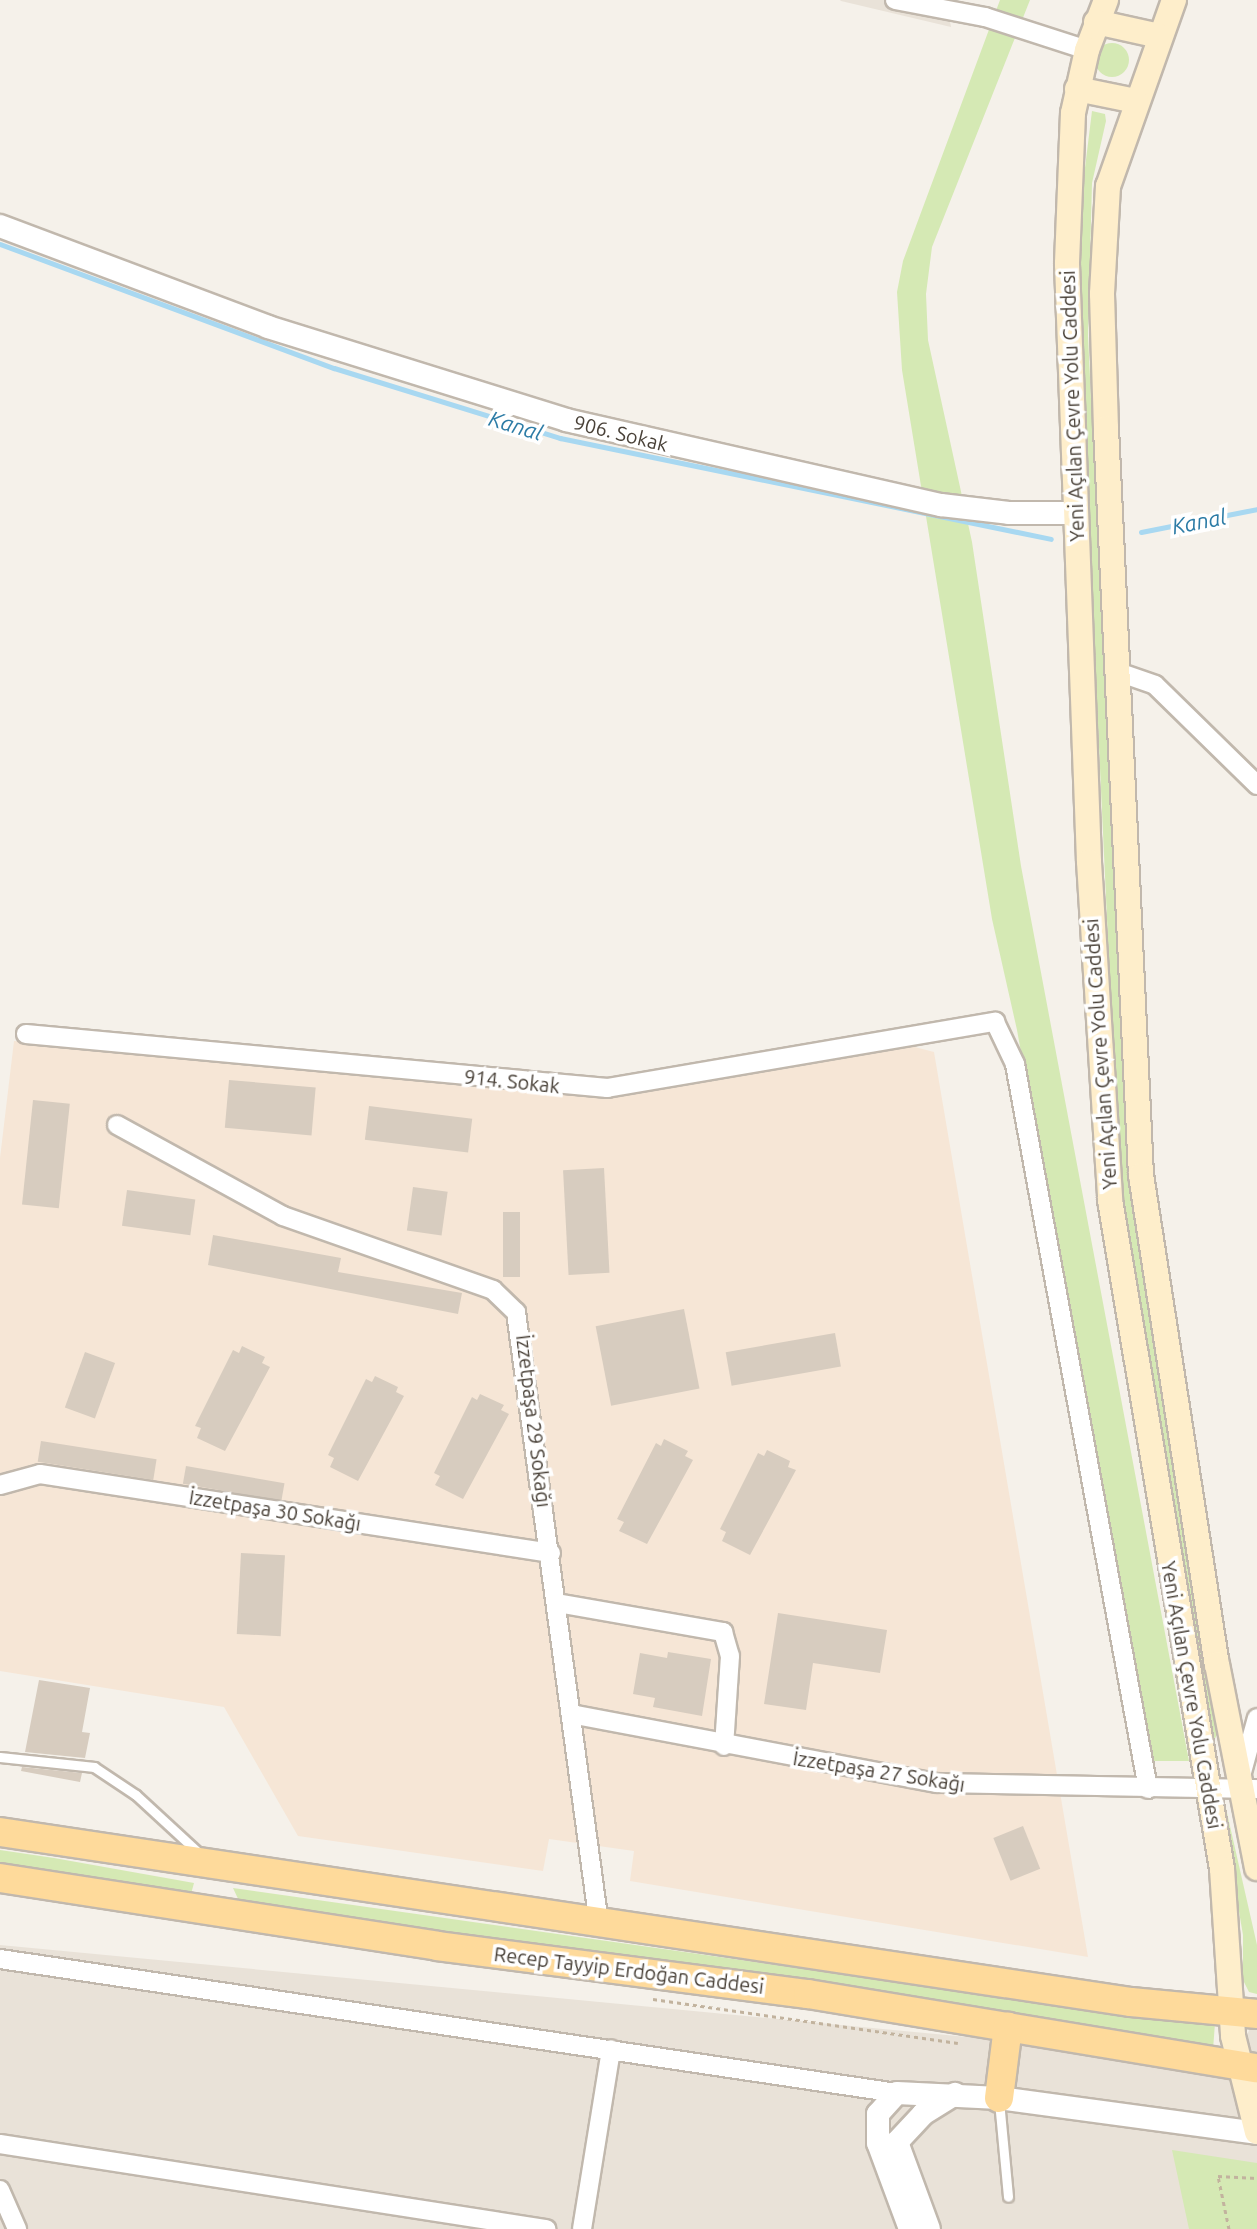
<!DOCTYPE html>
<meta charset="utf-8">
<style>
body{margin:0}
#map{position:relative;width:1257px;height:2229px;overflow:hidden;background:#f5f1ea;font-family:Ubuntu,sans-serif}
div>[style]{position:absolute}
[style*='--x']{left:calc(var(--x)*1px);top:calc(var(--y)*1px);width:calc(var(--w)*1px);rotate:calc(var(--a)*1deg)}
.residential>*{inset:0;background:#e9e2d8}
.commercial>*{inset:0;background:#f6e6d6}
.green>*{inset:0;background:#d5e9b4}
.round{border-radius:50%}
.stream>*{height:5px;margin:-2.5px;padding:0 2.5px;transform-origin:2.5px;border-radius:2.5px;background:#a8d8f1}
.building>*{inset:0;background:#d7ccbf;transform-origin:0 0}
.path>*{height:3px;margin-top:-1.5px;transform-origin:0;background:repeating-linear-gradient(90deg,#c2b39e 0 4px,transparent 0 8px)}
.roads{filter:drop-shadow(2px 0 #c1b8ad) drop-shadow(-2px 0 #c1b8ad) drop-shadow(0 2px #c1b8ad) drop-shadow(0 -2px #c1b8ad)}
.service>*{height:9px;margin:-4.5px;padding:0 4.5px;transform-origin:4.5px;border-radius:4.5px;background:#fff}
.minor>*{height:18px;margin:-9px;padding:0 9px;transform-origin:9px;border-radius:9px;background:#fff}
.tertiary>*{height:22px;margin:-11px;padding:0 11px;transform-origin:11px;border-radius:11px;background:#fff}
.secondary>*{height:24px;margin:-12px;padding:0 12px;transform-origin:12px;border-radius:12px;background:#feeecb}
.primary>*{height:28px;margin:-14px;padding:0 14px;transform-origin:14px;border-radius:14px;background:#feda9b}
span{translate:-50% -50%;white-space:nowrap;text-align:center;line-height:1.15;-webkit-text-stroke:7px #fff;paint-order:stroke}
.street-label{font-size:20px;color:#494138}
.water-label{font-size:22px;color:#2d7ca6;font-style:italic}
</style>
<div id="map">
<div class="residential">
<i style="clip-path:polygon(840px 0,946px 0,951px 27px,841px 1px)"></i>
<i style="clip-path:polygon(0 1945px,1051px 2045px,1227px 2076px,1257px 2014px,1257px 2229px,0 2229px)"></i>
</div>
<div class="commercial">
<i style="clip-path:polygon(14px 1041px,615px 1097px,895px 1042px,934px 1052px,1088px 1957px,630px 1881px,634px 1851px,549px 1839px,543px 1871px,298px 1836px,224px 1707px,0 1671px,0 1158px)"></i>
</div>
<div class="green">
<i style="clip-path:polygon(1000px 0,1030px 0,932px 247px,926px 294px,928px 340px,972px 542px,1021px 866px,1189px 1761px,1148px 1761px,1017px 1030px,992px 919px,902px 370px,897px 292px,903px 261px)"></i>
<i class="round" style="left:1095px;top:43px;width:34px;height:34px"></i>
<i style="clip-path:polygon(1092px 111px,1105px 114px,1106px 121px,1092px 183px,1088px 336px,1129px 1188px,1218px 1732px,1214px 1741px,1119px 1177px,1080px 338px,1080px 208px)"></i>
<i style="clip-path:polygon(1225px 1804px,1257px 1945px,1257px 1994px,1249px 1992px,1243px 1980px,1243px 1935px,1221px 1806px)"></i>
<i style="clip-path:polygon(0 1850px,54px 1858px,194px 1883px,191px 1894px,0 1866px)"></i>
<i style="clip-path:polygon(233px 1888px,1149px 2018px,1215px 2023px,1213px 2050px,893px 1993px,240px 1903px)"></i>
<i style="clip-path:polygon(1172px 2150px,1257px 2163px,1257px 2229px,1189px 2229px)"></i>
</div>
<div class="stream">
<i style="--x:0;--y:244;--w:356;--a:20.4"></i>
<i style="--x:334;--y:368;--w:237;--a:17.2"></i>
<i style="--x:560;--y:438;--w:501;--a:11.62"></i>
<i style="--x:1141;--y:532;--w:118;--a:-11.2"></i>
</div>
<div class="building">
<i style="left:229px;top:1080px;width:87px;height:48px;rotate:5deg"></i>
<i style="left:33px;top:1100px;width:37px;height:105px;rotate:6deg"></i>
<i style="left:369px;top:1106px;width:104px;height:34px;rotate:7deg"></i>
<i style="left:604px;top:1168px;width:105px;height:41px;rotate:87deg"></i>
<i style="left:413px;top:1187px;width:35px;height:44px;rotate:8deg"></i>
<i style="left:127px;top:1190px;width:69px;height:36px;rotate:8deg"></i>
<i style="left:503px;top:1212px;width:17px;height:65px"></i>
<i style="clip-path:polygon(213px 1235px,341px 1258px,338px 1272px,462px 1293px,458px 1314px,208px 1265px)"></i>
<i style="left:684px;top:1309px;width:81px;height:90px;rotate:79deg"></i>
<i style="left:835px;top:1333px;width:34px;height:111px;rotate:80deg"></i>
<i style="clip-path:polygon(242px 1346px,265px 1357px,262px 1363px,270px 1367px,225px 1451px,197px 1438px,201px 1428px,195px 1426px,233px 1350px,239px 1353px)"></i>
<i style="left:85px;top:1352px;width:32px;height:59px;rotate:20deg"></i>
<i style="clip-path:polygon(375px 1376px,398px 1387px,396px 1392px,404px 1396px,358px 1481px,330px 1467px,334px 1458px,328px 1455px,366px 1379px,372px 1382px)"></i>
<i style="clip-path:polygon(480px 1394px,504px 1405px,501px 1410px,509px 1414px,463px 1499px,435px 1485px,440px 1476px,434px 1473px,472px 1397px,477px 1400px)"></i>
<i style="clip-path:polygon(664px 1439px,688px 1451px,685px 1456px,693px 1460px,647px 1544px,619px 1531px,624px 1522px,617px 1519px,656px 1443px,661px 1446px)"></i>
<i style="left:41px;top:1441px;width:117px;height:21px;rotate:9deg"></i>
<i style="clip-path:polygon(767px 1450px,790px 1461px,788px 1467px,796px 1470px,750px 1555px,722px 1541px,726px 1532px,720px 1529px,758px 1453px,764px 1456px)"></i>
<i style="left:186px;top:1466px;width:100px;height:18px;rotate:10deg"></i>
<i style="left:241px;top:1553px;width:44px;height:81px;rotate:3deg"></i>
<i style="clip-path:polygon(778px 1613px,887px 1630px,880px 1673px,813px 1663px,806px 1710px,764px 1704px)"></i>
<i style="clip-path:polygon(668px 1652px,711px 1659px,702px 1716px,653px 1707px,655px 1698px,633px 1694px,640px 1653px,667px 1658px)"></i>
<i style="clip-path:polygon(39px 1680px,90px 1688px,82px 1732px,90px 1733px,85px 1758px,25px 1752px)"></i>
<i style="clip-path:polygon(22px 1767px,82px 1773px,80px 1782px,21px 1771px)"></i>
<i style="left:1023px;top:1826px;width:46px;height:32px;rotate:68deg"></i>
</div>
<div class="path">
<i style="--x:653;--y:1999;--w:308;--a:8.2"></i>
<i style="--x:1229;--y:2229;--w:54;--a:-101.7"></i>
<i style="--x:1218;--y:2176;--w:39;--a:3"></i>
</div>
<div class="roads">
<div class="service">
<i style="--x:0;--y:1757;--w:95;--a:6.1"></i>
<i style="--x:94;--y:1767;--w:50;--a:33.7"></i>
<i style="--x:136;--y:1795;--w:87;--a:42.7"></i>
<i style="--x:999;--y:2101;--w:96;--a:84.6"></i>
</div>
<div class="minor">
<i style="--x:895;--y:0;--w:92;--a:10.7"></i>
<i style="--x:985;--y:17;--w:107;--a:17.9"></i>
<i style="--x:1118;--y:672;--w:39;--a:19"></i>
<i style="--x:1155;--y:685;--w:143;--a:44.4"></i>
<i style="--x:26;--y:1034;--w:584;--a:5.31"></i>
<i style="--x:607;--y:1088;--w:394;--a:-9.7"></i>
<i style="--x:995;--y:1022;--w:47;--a:64.5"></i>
<i style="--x:1015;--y:1064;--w:737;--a:79.6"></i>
<i style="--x:117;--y:1125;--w:189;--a:28.7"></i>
<i style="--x:283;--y:1216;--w:223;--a:19.4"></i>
<i style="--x:493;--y:1290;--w:32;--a:44"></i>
<i style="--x:516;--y:1312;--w:618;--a:82.28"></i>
<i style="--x:0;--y:1485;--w:41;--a:-15.4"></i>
<i style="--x:40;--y:1474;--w:517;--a:8.79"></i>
<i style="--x:557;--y:1603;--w:169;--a:9.9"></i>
<i style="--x:723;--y:1632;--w:25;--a:74"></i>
<i style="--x:730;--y:1656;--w:90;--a:93.8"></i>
<i style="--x:571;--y:1714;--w:372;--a:10.7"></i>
<i style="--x:937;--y:1783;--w:320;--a:1.1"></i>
<i style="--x:1241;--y:1776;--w:60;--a:-74.6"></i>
<i style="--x:0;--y:1959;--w:907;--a:8.5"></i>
<i style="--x:0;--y:2144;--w:553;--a:8.85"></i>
<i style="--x:0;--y:2190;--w:43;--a:66.4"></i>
<i style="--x:582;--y:2229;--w:182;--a:-80.8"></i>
</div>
<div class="tertiary">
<i style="--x:0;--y:226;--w:286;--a:20.6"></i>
<i style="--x:268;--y:327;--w:312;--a:17.3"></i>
<i style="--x:566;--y:420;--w:385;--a:12.8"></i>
<i style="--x:941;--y:505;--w:68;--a:6.7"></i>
<i style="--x:1009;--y:513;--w:66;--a:0"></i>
<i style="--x:910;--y:2229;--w:92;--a:-110.4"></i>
<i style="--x:878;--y:2143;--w:29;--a:-90"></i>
<i style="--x:878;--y:2114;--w:28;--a:-48"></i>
<i style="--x:897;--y:2093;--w:102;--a:2.8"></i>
<i style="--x:999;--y:2098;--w:260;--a:7.7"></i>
<i style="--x:929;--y:2229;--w:93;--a:-110.2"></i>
<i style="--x:897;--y:2142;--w:38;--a:-47"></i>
<i style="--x:923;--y:2114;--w:38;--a:-32"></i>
</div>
<div class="secondary">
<i style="--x:1106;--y:0;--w:53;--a:110.8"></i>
<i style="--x:1087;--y:50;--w:65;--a:102.5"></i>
<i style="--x:1073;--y:113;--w:151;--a:92.3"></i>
<i style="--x:1067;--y:264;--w:598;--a:87.89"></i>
<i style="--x:1089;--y:862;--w:339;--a:86.4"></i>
<i style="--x:1110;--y:1200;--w:678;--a:80.5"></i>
<i style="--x:1222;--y:1869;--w:167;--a:86.2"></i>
<i style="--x:1233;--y:2036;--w:99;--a:76"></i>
<i style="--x:1174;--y:0;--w:197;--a:109.5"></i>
<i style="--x:1108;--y:186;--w:108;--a:93.2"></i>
<i style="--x:1102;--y:294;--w:134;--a:88.3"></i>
<i style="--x:1106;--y:428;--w:748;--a:87.32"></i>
<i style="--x:1141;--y:1175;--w:495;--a:81.2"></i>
<i style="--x:1217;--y:1664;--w:208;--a:78.9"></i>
<i style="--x:1096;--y:22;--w:65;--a:12.5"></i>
<i style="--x:1077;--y:89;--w:60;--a:11.5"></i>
</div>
<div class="primary">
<i style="--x:0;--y:1832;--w:1144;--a:8.55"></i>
<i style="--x:1131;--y:2002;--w:127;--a:5.4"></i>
<i style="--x:0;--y:1878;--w:442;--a:8.8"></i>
<i style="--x:437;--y:1946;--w:374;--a:7.4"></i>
<i style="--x:808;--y:1994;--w:455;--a:9.4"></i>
<i style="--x:999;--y:2098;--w:72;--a:-82.8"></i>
</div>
</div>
<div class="street-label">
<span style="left:1072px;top:406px;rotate:-92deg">Yeni Açılan Çevre Yolu Caddesi</span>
<span style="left:621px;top:433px;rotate:14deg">906. Sokak</span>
<span style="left:1100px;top:1054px;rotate:-94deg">Yeni Açılan Çevre Yolu Caddesi</span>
<span style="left:512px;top:1081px;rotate:6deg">914. Sokak</span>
<span style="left:534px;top:1421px;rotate:83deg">İzzetpaşa 29 Sokağı</span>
<span style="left:275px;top:1510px;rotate:9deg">İzzetpaşa 30 Sokağı</span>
<span style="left:1192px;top:1695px;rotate:80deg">Yeni Açılan Çevre Yolu Caddesi</span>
<span style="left:879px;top:1771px;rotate:9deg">İzzetpaşa 27 Sokağı</span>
<span style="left:629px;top:1970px;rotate:7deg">Recep Tayyip Erdoğan Caddesi</span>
</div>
<div class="water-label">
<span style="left:516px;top:425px;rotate:17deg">Kanal</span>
<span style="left:1199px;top:521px;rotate:-11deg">Kanal</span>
</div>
</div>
